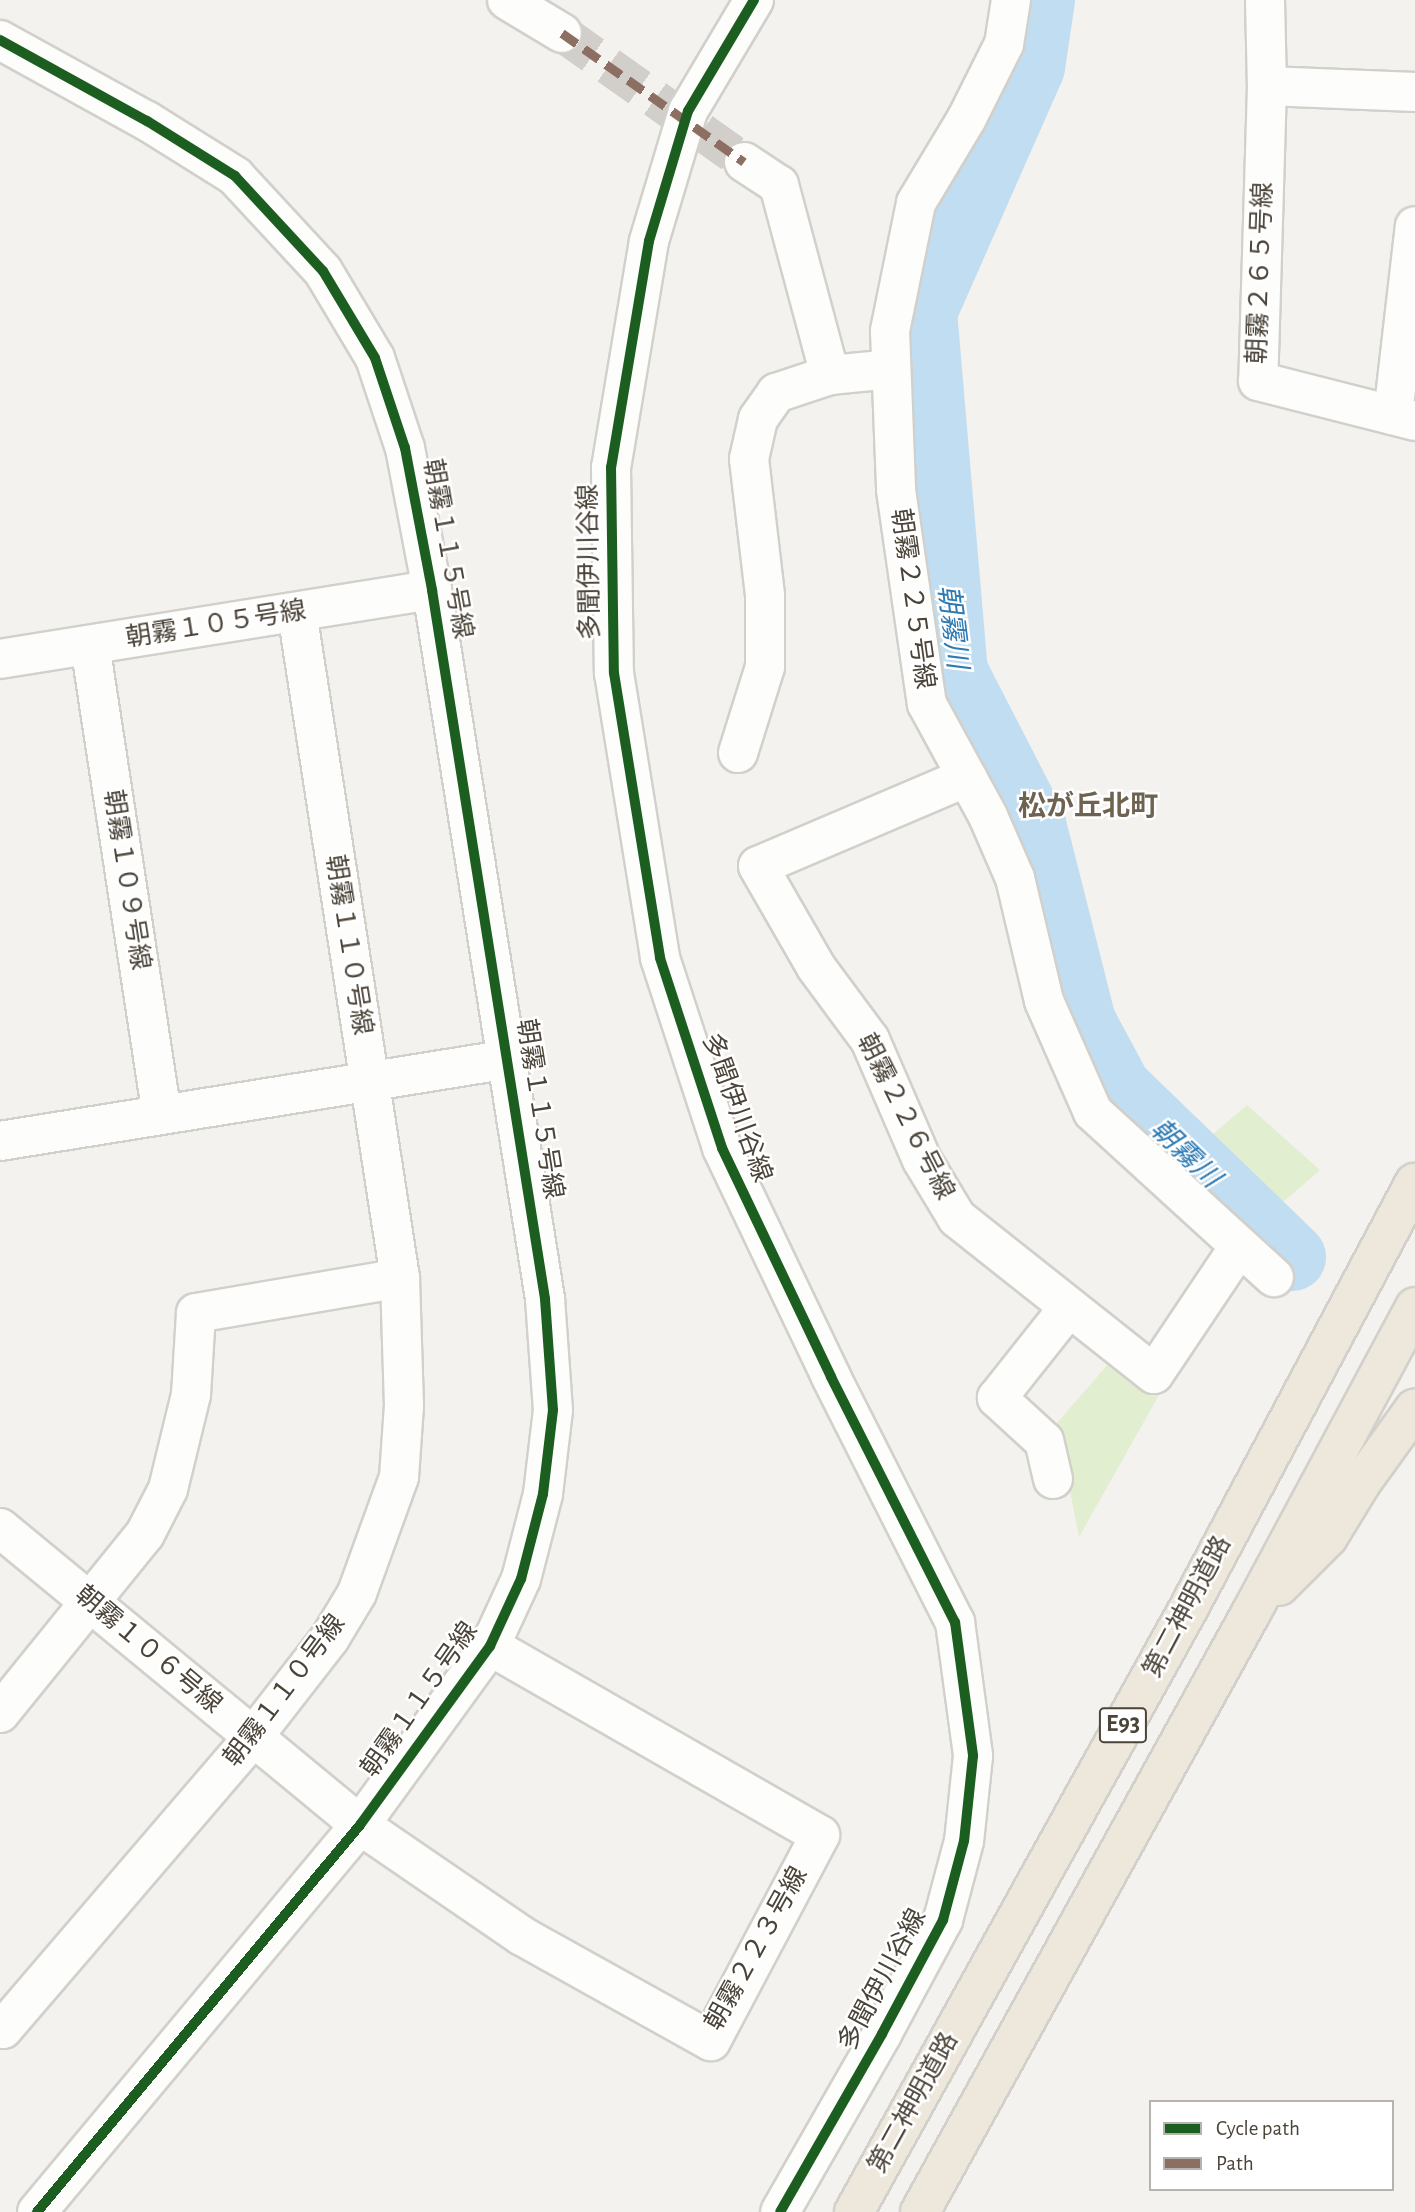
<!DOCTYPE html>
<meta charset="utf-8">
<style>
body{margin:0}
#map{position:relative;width:1415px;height:2212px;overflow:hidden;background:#f4f2ee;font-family:"Alegreya Sans","Noto Sans JP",sans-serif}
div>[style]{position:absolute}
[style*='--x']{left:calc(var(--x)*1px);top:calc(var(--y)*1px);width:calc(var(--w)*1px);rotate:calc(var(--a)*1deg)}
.green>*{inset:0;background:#e1eecf}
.river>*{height:68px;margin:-34px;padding:0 34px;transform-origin:34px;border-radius:34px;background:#c0ddf1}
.minor-tunnel>*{height:38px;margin-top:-19px;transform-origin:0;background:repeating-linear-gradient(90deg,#d2cfca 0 38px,transparent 0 57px)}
.roads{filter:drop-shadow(2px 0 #d2d0cb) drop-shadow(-2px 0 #d2d0cb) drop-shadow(0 2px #d2d0cb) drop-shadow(0 -2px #d2d0cb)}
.minor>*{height:38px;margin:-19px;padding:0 19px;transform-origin:19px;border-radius:19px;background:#fdfdfc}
.highway>*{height:38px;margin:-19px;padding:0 19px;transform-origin:19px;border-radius:19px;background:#ede8db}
.quiet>*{height:9px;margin-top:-4.5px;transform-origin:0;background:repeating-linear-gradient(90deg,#8d6e63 0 18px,transparent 0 27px)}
.cycleway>*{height:10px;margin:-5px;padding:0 5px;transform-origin:5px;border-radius:5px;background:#1b5e20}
span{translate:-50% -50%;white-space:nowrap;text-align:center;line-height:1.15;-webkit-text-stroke:5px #fff;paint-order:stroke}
.shield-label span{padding:2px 5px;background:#fff;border:2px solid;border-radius:5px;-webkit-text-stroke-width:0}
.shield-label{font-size:24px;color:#4b4439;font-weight:700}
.street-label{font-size:26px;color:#4b4439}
.water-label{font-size:28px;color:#2e7ab2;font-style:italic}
.neighbourhood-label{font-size:28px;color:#6e6250;font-weight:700}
.legend{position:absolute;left:1149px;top:2100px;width:245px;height:91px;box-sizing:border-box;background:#fff;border:2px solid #b7b4b0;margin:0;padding:9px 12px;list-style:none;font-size:21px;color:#4b4439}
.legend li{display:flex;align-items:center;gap:14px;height:35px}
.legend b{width:35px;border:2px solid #b7b4b0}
</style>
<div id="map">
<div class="green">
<i style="clip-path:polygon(1247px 1105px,1320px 1170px,1267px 1216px,1197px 1148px)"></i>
<i style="clip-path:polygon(1109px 1363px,1159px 1395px,1079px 1537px,1057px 1423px)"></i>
</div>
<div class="river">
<i style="--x:1041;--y:0;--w:68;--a:98.5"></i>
<i style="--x:1031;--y:67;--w:268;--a:113.8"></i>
<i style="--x:923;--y:312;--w:361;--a:85.1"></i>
<i style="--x:954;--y:672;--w:171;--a:62.8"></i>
<i style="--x:1032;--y:824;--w:204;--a:75.8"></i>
<i style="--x:1082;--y:1022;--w:76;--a:61.8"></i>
<i style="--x:1118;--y:1089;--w:242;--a:44"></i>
</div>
<div class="minor-tunnel">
<i style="--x:562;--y:33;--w:223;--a:35.3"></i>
</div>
<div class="roads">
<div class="minor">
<i style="--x:507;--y:0;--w:64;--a:31"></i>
<i style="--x:754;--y:0;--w:129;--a:120.7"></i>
<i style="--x:688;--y:111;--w:136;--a:106.7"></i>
<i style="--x:649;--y:241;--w:229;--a:99.5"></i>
<i style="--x:611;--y:467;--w:206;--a:89.2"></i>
<i style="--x:614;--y:673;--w:289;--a:80.8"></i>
<i style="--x:660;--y:958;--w:200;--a:71.9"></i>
<i style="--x:722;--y:1148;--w:254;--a:64.5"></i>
<i style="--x:831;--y:1377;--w:275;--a:63.2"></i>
<i style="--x:955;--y:1622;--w:135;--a:82.3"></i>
<i style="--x:973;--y:1756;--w:85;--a:96"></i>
<i style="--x:964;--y:1841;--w:82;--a:104.9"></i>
<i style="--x:943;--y:1920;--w:129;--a:118.2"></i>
<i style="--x:882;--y:2034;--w:205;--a:119.8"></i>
<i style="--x:1011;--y:0;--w:45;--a:99"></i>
<i style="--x:1004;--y:44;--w:83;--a:116.6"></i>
<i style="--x:967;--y:118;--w:99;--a:121"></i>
<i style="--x:916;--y:203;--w:131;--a:101.5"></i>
<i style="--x:890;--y:331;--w:159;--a:87.8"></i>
<i style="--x:896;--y:490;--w:216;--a:81.8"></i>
<i style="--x:927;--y:704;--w:128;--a:61.4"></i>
<i style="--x:988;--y:816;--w:68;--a:66.5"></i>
<i style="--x:1015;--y:878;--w:126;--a:76.7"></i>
<i style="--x:1044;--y:1001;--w:121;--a:66.2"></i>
<i style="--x:1093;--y:1112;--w:245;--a:42.4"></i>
<i style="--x:1265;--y:0;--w:86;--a:88.7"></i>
<i style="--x:1267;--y:86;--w:295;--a:91.7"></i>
<i style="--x:1258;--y:381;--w:162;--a:14.3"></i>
<i style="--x:0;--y:40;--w:168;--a:28.9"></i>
<i style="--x:147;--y:121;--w:104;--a:32"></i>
<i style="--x:235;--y:176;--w:129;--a:47.2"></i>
<i style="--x:323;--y:271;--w:101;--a:59.1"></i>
<i style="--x:375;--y:358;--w:95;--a:71.6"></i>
<i style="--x:405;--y:448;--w:145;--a:79.2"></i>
<i style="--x:432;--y:590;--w:718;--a:80.94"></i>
<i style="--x:545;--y:1299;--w:111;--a:85.9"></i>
<i style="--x:553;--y:1410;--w:85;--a:96.8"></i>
<i style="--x:543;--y:1494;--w:88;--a:104.5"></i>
<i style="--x:521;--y:1579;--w:74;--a:114.8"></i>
<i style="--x:490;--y:1646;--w:221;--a:126"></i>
<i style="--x:360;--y:1825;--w:504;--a:129.85"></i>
<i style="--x:1267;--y:86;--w:148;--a:2.3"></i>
<i style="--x:744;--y:162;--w:42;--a:33.3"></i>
<i style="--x:779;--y:185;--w:197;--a:75"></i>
<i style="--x:1393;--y:415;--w:190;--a:-83.4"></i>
<i style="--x:90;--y:645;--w:475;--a:81.3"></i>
<i style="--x:0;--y:659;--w:437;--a:-9.1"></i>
<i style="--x:738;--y:753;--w:90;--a:-72.6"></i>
<i style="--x:765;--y:667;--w:72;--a:-90"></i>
<i style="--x:765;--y:595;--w:137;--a:-96.7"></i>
<i style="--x:749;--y:459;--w:41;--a:-77.3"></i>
<i style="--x:758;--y:419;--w:32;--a:-55"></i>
<i style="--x:776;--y:393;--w:57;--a:-18.4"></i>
<i style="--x:830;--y:375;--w:61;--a:-5.6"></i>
<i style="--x:967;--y:777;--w:227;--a:156.9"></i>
<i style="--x:758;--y:866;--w:116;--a:60.1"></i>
<i style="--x:816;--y:967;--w:91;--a:53.5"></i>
<i style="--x:870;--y:1040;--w:131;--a:66.6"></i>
<i style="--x:922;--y:1160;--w:68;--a:58.9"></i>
<i style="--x:957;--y:1218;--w:251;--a:38.4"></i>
<i style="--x:1154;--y:1374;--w:153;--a:-56.2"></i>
<i style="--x:0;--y:1141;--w:516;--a:-9.15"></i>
<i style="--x:1053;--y:1479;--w:39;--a:-103"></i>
<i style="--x:1044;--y:1441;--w:64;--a:-137.5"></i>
<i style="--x:997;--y:1398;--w:116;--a:-51.6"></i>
<i style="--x:0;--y:1528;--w:467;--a:39.5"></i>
<i style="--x:360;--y:1825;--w:196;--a:34.4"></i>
<i style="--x:522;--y:1936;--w:216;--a:29.1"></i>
<i style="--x:711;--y:2041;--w:233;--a:-62.1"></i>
<i style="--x:820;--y:1835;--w:380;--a:-150.2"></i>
<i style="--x:0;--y:1713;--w:230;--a:-51"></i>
<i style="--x:145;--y:1534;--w:51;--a:-62.9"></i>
<i style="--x:168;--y:1489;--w:97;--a:-76.3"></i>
<i style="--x:191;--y:1395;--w:82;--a:-86.5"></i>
<i style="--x:196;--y:1313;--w:207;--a:-9.7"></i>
<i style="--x:0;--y:2026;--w:4;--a:45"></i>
<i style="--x:3;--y:2029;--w:384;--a:-49.4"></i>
<i style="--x:253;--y:1737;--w:125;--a:-52.1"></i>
<i style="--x:330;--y:1638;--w:52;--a:-59"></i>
<i style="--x:357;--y:1593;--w:123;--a:-70.1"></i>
<i style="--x:399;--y:1477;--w:71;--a:-86"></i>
<i style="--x:404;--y:1406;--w:128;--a:-91.8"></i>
<i style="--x:400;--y:1278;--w:674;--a:-98.79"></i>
</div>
<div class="highway">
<i style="--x:1279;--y:1586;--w:69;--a:-45"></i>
<i style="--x:1328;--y:1537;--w:63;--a:-58.6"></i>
<i style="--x:1361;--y:1483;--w:92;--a:-54.2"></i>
<i style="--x:854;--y:2212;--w:687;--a:-61.01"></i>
<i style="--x:1187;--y:1611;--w:485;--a:-62"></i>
<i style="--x:920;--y:2212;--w:684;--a:-61.08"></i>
<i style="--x:1251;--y:1613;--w:347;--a:-61.8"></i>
</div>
</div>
<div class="quiet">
<i style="--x:562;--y:33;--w:223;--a:35.3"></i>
</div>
<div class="cycleway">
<i style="--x:754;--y:0;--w:129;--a:120.7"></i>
<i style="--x:688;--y:111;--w:136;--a:106.7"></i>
<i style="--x:649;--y:241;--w:229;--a:99.5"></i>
<i style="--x:611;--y:467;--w:206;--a:89.2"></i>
<i style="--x:614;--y:673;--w:289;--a:80.8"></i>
<i style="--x:660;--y:958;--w:200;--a:71.9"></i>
<i style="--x:722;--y:1148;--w:254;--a:64.5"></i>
<i style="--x:831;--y:1377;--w:275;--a:63.2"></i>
<i style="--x:955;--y:1622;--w:135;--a:82.3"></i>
<i style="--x:973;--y:1756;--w:85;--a:96"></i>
<i style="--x:964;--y:1841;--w:82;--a:104.9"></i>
<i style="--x:943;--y:1920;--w:129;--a:118.2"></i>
<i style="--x:882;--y:2034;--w:205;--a:119.8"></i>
<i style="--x:0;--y:40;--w:168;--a:28.9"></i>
<i style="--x:147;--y:121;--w:104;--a:32"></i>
<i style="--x:235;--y:176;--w:129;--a:47.2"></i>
<i style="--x:323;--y:271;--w:101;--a:59.1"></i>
<i style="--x:375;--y:358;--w:95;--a:71.6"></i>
<i style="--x:405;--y:448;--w:145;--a:79.2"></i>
<i style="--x:432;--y:590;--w:718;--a:80.94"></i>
<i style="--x:545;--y:1299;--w:111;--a:85.9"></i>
<i style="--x:553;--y:1410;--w:85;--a:96.8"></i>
<i style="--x:543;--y:1494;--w:88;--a:104.5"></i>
<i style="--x:521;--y:1579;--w:74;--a:114.8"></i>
<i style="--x:490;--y:1646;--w:221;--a:126"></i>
<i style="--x:360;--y:1825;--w:504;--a:129.85"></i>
</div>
<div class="shield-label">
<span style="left:1123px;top:1725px">E93</span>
</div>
<div class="street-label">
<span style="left:1261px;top:273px;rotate:-88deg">朝霧２６５号線</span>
<span style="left:447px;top:549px;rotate:80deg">朝霧１１５号線</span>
<span style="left:590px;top:562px;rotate:-91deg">多聞伊川谷線</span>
<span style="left:912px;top:599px;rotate:82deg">朝霧２２５号線</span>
<span style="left:216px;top:625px;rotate:-9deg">朝霧１０５号線</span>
<span style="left:126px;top:880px;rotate:81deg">朝霧１０９号線</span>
<span style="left:348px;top:945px;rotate:81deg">朝霧１１０号線</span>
<span style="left:736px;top:1108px;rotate:70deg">多聞伊川谷線</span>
<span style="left:539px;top:1109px;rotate:81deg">朝霧１１５号線</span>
<span style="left:905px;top:1117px;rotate:63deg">朝霧２２６号線</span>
<span style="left:1188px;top:1607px;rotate:-62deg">第二神明道路</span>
<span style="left:148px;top:1650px;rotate:40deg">朝霧１０６号線</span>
<span style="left:285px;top:1691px;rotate:-53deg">朝霧１１０号線</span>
<span style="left:420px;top:1700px;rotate:-55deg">朝霧１１５号線</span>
<span style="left:757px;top:1949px;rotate:-61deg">朝霧２２３号線</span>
<span style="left:883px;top:1980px;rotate:-62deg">多聞伊川谷線</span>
<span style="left:914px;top:2103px;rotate:-61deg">第二神明道路</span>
</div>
<div class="water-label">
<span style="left:952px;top:627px;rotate:83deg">朝霧川</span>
<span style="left:1185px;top:1154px;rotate:44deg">朝霧川</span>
</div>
<div class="neighbourhood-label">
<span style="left:1088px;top:807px">松が丘北町</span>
</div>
<ul class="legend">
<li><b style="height:9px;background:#1b5e20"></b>Cycle path</li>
<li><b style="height:9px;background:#8d6e63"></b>Path</li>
</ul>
</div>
